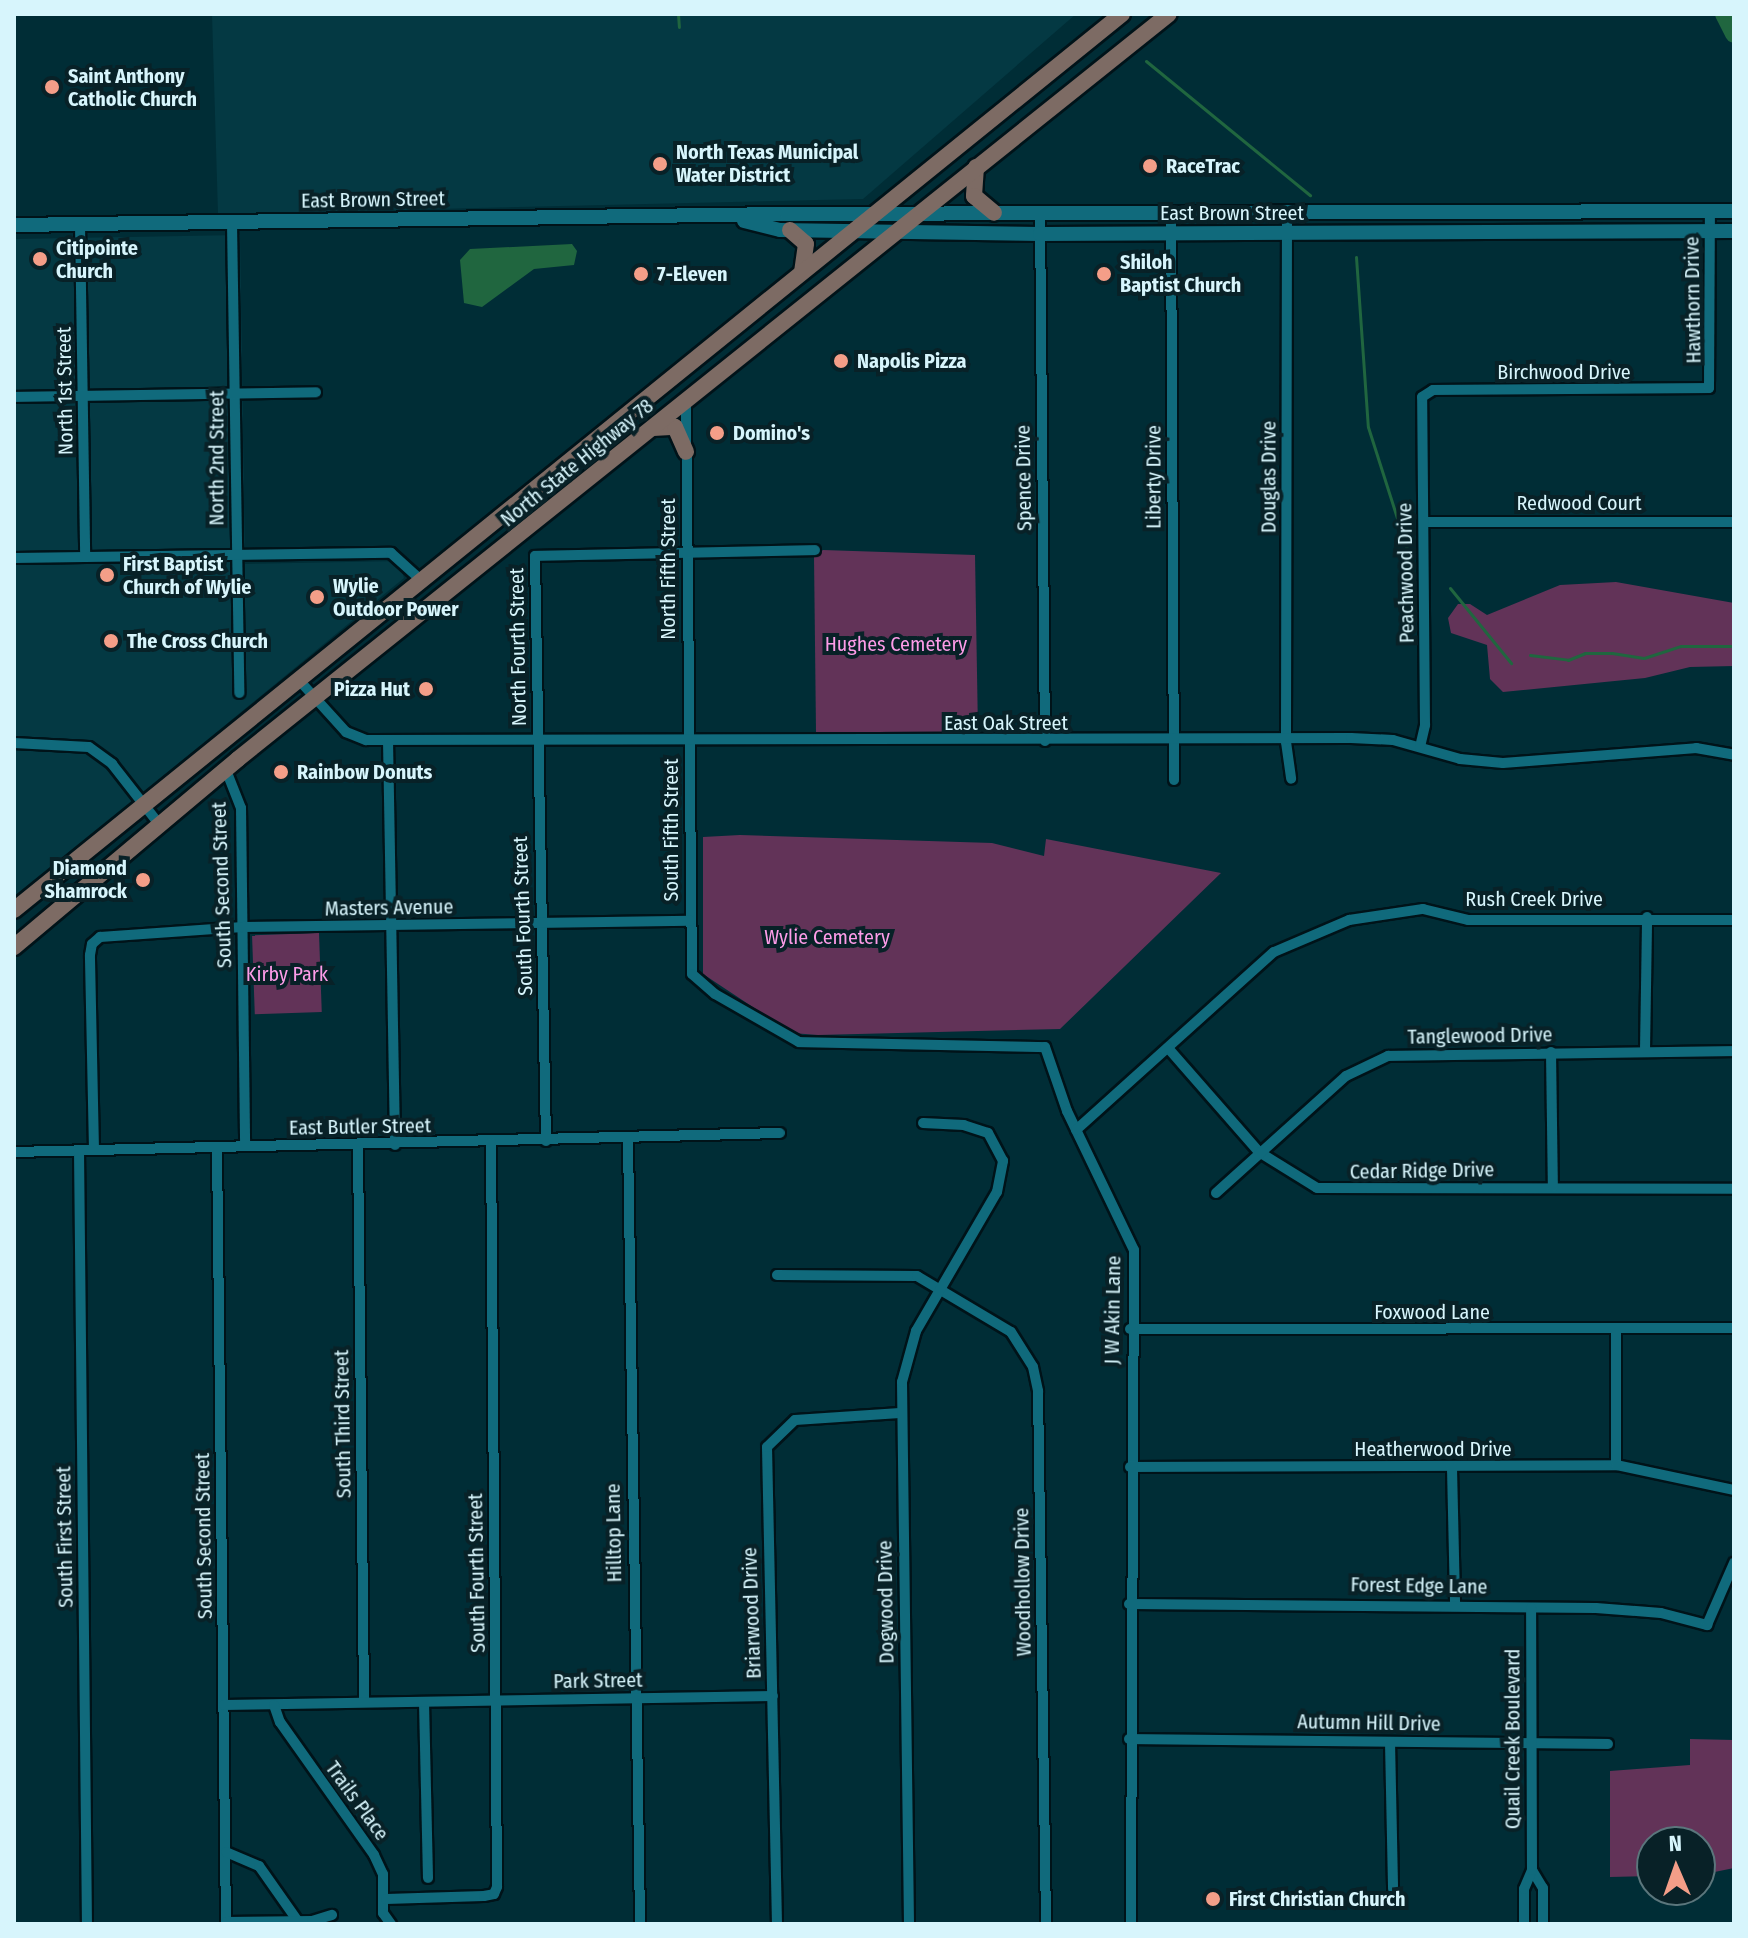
<!DOCTYPE html>
<style>
body{margin:0}
#map{position:relative;width:1748px;height:1938px;overflow:hidden;background:#002d36;font-family:"Fira Sans Condensed",sans-serif}
div>[style]{position:absolute}
[style*='--x']{left:calc(var(--x)*1px);top:calc(var(--y)*1px);width:calc(var(--w)*1px);rotate:calc(var(--a)*1deg)}
.built>*{inset:0;background:#043943}
.green>*{inset:0;background:#623358;transform-origin:0 0}
.water>*{inset:0;background:#20663f}
.stream>*{height:3px;margin:-1.5px;padding:0 1.5px;transform-origin:1.5px;border-radius:1.5px;background:#20663f}
.river>*{height:18px;margin:-9px;padding:0 9px;transform-origin:9px;border-radius:9px;background:#20663f}
.roads{filter:drop-shadow(2px 0 #001319) drop-shadow(-2px 0 #001319) drop-shadow(0 2px #001319) drop-shadow(0 -2px #001319)}
.street>*{height:10px;margin:-5px;padding:0 5px;transform-origin:5px;border-radius:5px;background:#106a7c}
.secondary>*{height:14px;margin:-7px;padding:0 7px;transform-origin:7px;border-radius:7px;background:#106a7c}
.primary>*{height:16px;margin:-8px;padding:0 8px;transform-origin:8px;border-radius:8px;background:#7d6b64}
.dots>*{width:22px;height:22px;translate:-50% -50%;box-sizing:border-box;border:4px solid #082127;border-radius:50%}
span{translate:-50% -50%;white-space:nowrap;text-align:center;line-height:1.15;-webkit-text-stroke:8px #082127;paint-order:stroke}
.poi-label{font-size:20px;color:#d7f5fc;font-weight:700}
.left{translate:0 -50%;text-align:left}
.right{translate:-100% -50%;text-align:right}
.street-label{font-size:20px;color:#d7f5fc}
.park-label{font-size:20px;color:#fd9ce8}
.frame{position:absolute;inset:0;border:16px solid #d7f5fc;pointer-events:none}
.north{position:absolute;left:1636px;top:1826px;width:80px;height:80px;box-sizing:border-box;background:#082127;border:2px solid #5b767c;border-radius:50%;rotate:358deg;font-size:22px;font-weight:700;line-height:32px;text-align:center;color:#d7f5fc}
.north::after{content:'';display:block;margin:auto;width:28px;height:36px;background:#f49e88;clip-path:polygon(50% 0,100% 100%,50% 72%,0 100%)}
</style>
<div id="map">
<div class="built">
<i style="clip-path:polygon(212px 14px,1076px 14px,863px 199px,218px 214px)"></i>
<i style="clip-path:polygon(240px 235px,245px 564px,399px 561px,404px 578px,14px 899px,14px 239px)"></i>
</div>
<div class="green">
<i style="clip-path:polygon(823px 550px,975px 555px,978px 732px,816px 732px,814px 556px)"></i>
<i style="clip-path:polygon(1616px 582px,1734px 603px,1734px 666px,1690px 667px,1645px 678px,1503px 692px,1490px 679px,1487px 645px,1451px 633px,1448px 618px,1458px 604px,1470px 604px,1487px 615px,1560px 585px)"></i>
<i style="clip-path:polygon(740px 835px,992px 843px,1044px 856px,1046px 839px,1221px 873px,1060px 1029px,818px 1035px,792px 1033px,703px 974px,703px 837px)"></i>
<i style="left:319px;top:933px;width:79px;height:67px;rotate:88deg"></i>
<i style="clip-path:polygon(1690px 1739px,1734px 1740px,1734px 1868px,1700px 1875px,1700px 1842px,1652px 1842px,1652px 1876px,1610px 1877px,1610px 1771px,1690px 1765px)"></i>
</div>
<div class="water">
<i style="clip-path:polygon(572px 244px,577px 251px,574px 265px,534px 269px,482px 307px,464px 303px,460px 260px,470px 249px)"></i>
</div>
<div class="stream">
<i style="--x:678;--y:14;--w:13;--a:86"></i>
<i style="--x:1146;--y:61;--w:212;--a:39.3"></i>
<i style="--x:1356;--y:257;--w:170;--a:86"></i>
<i style="--x:1368;--y:427;--w:128;--a:72.3"></i>
<i style="--x:1450;--y:588;--w:97;--a:50.9"></i>
<i style="--x:1530;--y:655;--w:38;--a:7"></i>
<i style="--x:1568;--y:660;--w:18;--a:-22"></i>
<i style="--x:1585;--y:653;--w:27;--a:0"></i>
<i style="--x:1612;--y:653;--w:32;--a:9"></i>
<i style="--x:1644;--y:658;--w:39;--a:-18"></i>
<i style="--x:1681;--y:646;--w:53;--a:0"></i>
</div>
<div class="river">
<i style="--x:1724;--y:14;--w:22;--a:63"></i>
</div>
<div class="roads">
<div class="street">
<i style="--x:1287;--y:212;--w:530;--a:90.11"></i>
<i style="--x:1286;--y:742;--w:37;--a:82"></i>
<i style="--x:1171;--y:213;--w:567;--a:89.7"></i>
<i style="--x:1040;--y:214;--w:527;--a:89.46"></i>
<i style="--x:232;--y:223;--w:470;--a:89.1"></i>
<i style="--x:80;--y:225;--w:332;--a:89.1"></i>
<i style="--x:14;--y:397;--w:302;--a:-0.9"></i>
<i style="--x:686;--y:401;--w:573;--a:89.4"></i>
<i style="--x:692;--y:974;--w:30;--a:41"></i>
<i style="--x:715;--y:994;--w:97;--a:29.7"></i>
<i style="--x:799;--y:1042;--w:246;--a:1.2"></i>
<i style="--x:1045;--y:1047;--w:68;--a:71"></i>
<i style="--x:1067;--y:1111;--w:154;--a:64.3"></i>
<i style="--x:1134;--y:1250;--w:674;--a:90.26"></i>
<i style="--x:1424;--y:522;--w:310;--a:0"></i>
<i style="--x:14;--y:558;--w:377;--a:-0.8"></i>
<i style="--x:391;--y:553;--w:39;--a:42"></i>
<i style="--x:298;--y:679;--w:72;--a:47.8"></i>
<i style="--x:346;--y:732;--w:22;--a:22"></i>
<i style="--x:366;--y:740;--w:985;--a:-0.12"></i>
<i style="--x:1351;--y:738;--w:42;--a:2.7"></i>
<i style="--x:1393;--y:740;--w:70;--a:15.8"></i>
<i style="--x:1460;--y:759;--w:43;--a:5.3"></i>
<i style="--x:1503;--y:763;--w:194;--a:-4.4"></i>
<i style="--x:1696;--y:748;--w:39;--a:10"></i>
<i style="--x:388;--y:740;--w:405;--a:89"></i>
<i style="--x:14;--y:743;--w:75;--a:3.1"></i>
<i style="--x:89;--y:747;--w:29;--a:36"></i>
<i style="--x:112;--y:764;--w:76;--a:51.9"></i>
<i style="--x:1420;--y:747;--w:23;--a:-77"></i>
<i style="--x:1425;--y:725;--w:328;--a:-90.5"></i>
<i style="--x:1422;--y:397;--w:13;--a:-32"></i>
<i style="--x:1433;--y:390;--w:276;--a:-0.4"></i>
<i style="--x:1709;--y:388;--w:178;--a:-89.7"></i>
<i style="--x:226;--y:770;--w:41;--a:68.5"></i>
<i style="--x:241;--y:808;--w:337;--a:89.3"></i>
<i style="--x:1168;--y:1048;--w:138;--a:48.8"></i>
<i style="--x:1259;--y:1152;--w:68;--a:31.8"></i>
<i style="--x:1317;--y:1188;--w:417;--a:0.1"></i>
<i style="--x:1645;--y:1051;--w:134;--a:-89.1"></i>
<i style="--x:1551;--y:1052;--w:135;--a:89.2"></i>
<i style="--x:1076;--y:1130;--w:266;--a:-42"></i>
<i style="--x:1274;--y:952;--w:82;--a:-23.1"></i>
<i style="--x:1349;--y:920;--w:75;--a:-8.5"></i>
<i style="--x:1423;--y:909;--w:46;--a:13.7"></i>
<i style="--x:1468;--y:920;--w:266;--a:0"></i>
<i style="--x:628;--y:1140;--w:784;--a:89.12"></i>
<i style="--x:546;--y:1141;--w:585;--a:-91.08"></i>
<i style="--x:535;--y:556;--w:280;--a:-1.2"></i>
<i style="--x:358;--y:1146;--w:556;--a:89.38"></i>
<i style="--x:217;--y:1147;--w:777;--a:89.34"></i>
<i style="--x:79;--y:1150;--w:774;--a:89.41"></i>
<i style="--x:94;--y:1150;--w:195;--a:-91.2"></i>
<i style="--x:90;--y:955;--w:11;--a:-80"></i>
<i style="--x:92;--y:944;--w:11;--a:-41"></i>
<i style="--x:100;--y:937;--w:143;--a:-4"></i>
<i style="--x:243;--y:927;--w:447;--a:-0.8"></i>
<i style="--x:14;--y:1152;--w:766;--a:-1.42"></i>
<i style="--x:1216;--y:1193;--w:175;--a:-42"></i>
<i style="--x:1346;--y:1076;--w:47;--a:-25.5"></i>
<i style="--x:1388;--y:1056;--w:346;--a:-0.8"></i>
<i style="--x:777;--y:1275;--w:140;--a:0.4"></i>
<i style="--x:917;--y:1276;--w:109;--a:30.8"></i>
<i style="--x:1011;--y:1332;--w:41;--a:57.8"></i>
<i style="--x:1033;--y:1367;--w:25;--a:78"></i>
<i style="--x:1038;--y:1391;--w:533;--a:89.14"></i>
<i style="--x:1130;--y:1329;--w:604;--a:-0.09"></i>
<i style="--x:1616;--y:1330;--w:135;--a:90"></i>
<i style="--x:1130;--y:1467;--w:486;--a:-0.2"></i>
<i style="--x:1616;--y:1465;--w:121;--a:12"></i>
<i style="--x:1452;--y:1468;--w:135;--a:88.7"></i>
<i style="--x:1129;--y:1604;--w:467;--a:0.5"></i>
<i style="--x:1596;--y:1608;--w:65;--a:4.4"></i>
<i style="--x:1661;--y:1613;--w:48;--a:14.6"></i>
<i style="--x:1707;--y:1625;--w:68;--a:-66.5"></i>
<i style="--x:424;--y:1702;--w:176;--a:88.7"></i>
<i style="--x:224;--y:1705;--w:549;--a:-0.94"></i>
<i style="--x:274;--y:1705;--w:18;--a:71"></i>
<i style="--x:280;--y:1722;--w:163;--a:54.7"></i>
<i style="--x:374;--y:1855;--w:21;--a:65"></i>
<i style="--x:383;--y:1874;--w:39;--a:90"></i>
<i style="--x:383;--y:1913;--w:14;--a:54"></i>
<i style="--x:1129;--y:1739;--w:479;--a:0.6"></i>
<i style="--x:1390;--y:1742;--w:147;--a:88.8"></i>
<i style="--x:226;--y:1852;--w:36;--a:23"></i>
<i style="--x:259;--y:1866;--w:66;--a:54.9"></i>
<i style="--x:1532;--y:1870;--w:21;--a:59"></i>
<i style="--x:1543;--y:1888;--w:36;--a:90"></i>
<i style="--x:386;--y:1899;--w:98;--a:-1.8"></i>
<i style="--x:484;--y:1896;--w:10;--a:-11"></i>
<i style="--x:494;--y:1894;--w:8;--a:-67"></i>
<i style="--x:497;--y:1887;--w:744;--a:-90.46"></i>
<i style="--x:226;--y:1922;--w:86;--a:-0.7"></i>
<i style="--x:312;--y:1921;--w:21;--a:-17"></i>
<i style="--x:777;--y:1924;--w:477;--a:-91.2"></i>
<i style="--x:767;--y:1447;--w:39;--a:-44"></i>
<i style="--x:795;--y:1420;--w:105;--a:-3.8"></i>
<i style="--x:909;--y:1924;--w:542;--a:-90.74"></i>
<i style="--x:902;--y:1382;--w:53;--a:-74.6"></i>
<i style="--x:916;--y:1331;--w:161;--a:-59.8"></i>
<i style="--x:997;--y:1192;--w:32;--a:-79"></i>
<i style="--x:1003;--y:1161;--w:32;--a:-118"></i>
<i style="--x:988;--y:1133;--w:25;--a:-162"></i>
<i style="--x:964;--y:1125;--w:41;--a:-177.2"></i>
<i style="--x:1524;--y:1924;--w:35;--a:-90"></i>
<i style="--x:1524;--y:1889;--w:21;--a:-67"></i>
<i style="--x:1532;--y:1870;--w:262;--a:-90.2"></i>
</div>
<div class="secondary">
<i style="--x:744;--y:221;--w:37;--a:14"></i>
<i style="--x:780;--y:230;--w:260;--a:0.9"></i>
<i style="--x:1040;--y:234;--w:694;--a:-0.25"></i>
<i style="--x:14;--y:225;--w:773;--a:-0.82"></i>
<i style="--x:787;--y:214;--w:947;--a:-0.18"></i>
</div>
<div class="primary">
<i style="--x:976;--y:167;--w:29;--a:94"></i>
<i style="--x:974;--y:196;--w:26;--a:40"></i>
<i style="--x:790;--y:230;--w:21;--a:41"></i>
<i style="--x:806;--y:244;--w:27;--a:98"></i>
<i style="--x:653;--y:428;--w:22;--a:-3"></i>
<i style="--x:675;--y:427;--w:27;--a:66"></i>
<i style="--x:14;--y:910;--w:1425;--a:-38.96"></i>
<i style="--x:14;--y:947;--w:292;--a:-40"></i>
<i style="--x:238;--y:759;--w:1192;--a:-38.67"></i>
</div>
</div>
<div class="dots">
<i style="left:52px;top:87px;background:#f49e88"></i>
<i style="left:660px;top:164px;background:#f49e88"></i>
<i style="left:1150px;top:166px;background:#f49e88"></i>
<i style="left:40px;top:259px;background:#f49e88"></i>
<i style="left:641px;top:274px;background:#f49e88"></i>
<i style="left:1104px;top:274px;background:#f49e88"></i>
<i style="left:841px;top:361px;background:#f49e88"></i>
<i style="left:717px;top:433px;background:#f49e88"></i>
<i style="left:107px;top:575px;background:#f49e88"></i>
<i style="left:317px;top:597px;background:#f49e88"></i>
<i style="left:111px;top:641px;background:#f49e88"></i>
<i style="left:426px;top:689px;background:#f49e88"></i>
<i style="left:281px;top:772px;background:#f49e88"></i>
<i style="left:143px;top:880px;background:#f49e88"></i>
<i style="left:1213px;top:1899px;background:#f49e88"></i>
</div>
<div class="poi-label">
<span class="left" style="left:68px;top:88px">Saint Anthony<br>Catholic Church</span>
<span class="left" style="left:676px;top:164px">North Texas Municipal<br>Water District</span>
<span class="left" style="left:1166px;top:166px">RaceTrac</span>
<span class="left" style="left:56px;top:260px">Citipointe<br>Church</span>
<span class="left" style="left:1120px;top:274px">Shiloh<br>Baptist Church</span>
<span class="left" style="left:657px;top:274px">7-Eleven</span>
<span class="left" style="left:857px;top:361px">Napolis Pizza</span>
<span class="left" style="left:733px;top:433px">Domino's</span>
<span class="left" style="left:123px;top:576px">First Baptist<br>Church of Wylie</span>
<span class="left" style="left:333px;top:598px">Wylie<br>Outdoor Power</span>
<span class="left" style="left:127px;top:641px">The Cross Church</span>
<span class="right" style="left:410px;top:689px">Pizza Hut</span>
<span class="left" style="left:297px;top:772px">Rainbow Donuts</span>
<span class="right" style="left:127px;top:880px">Diamond<br>Shamrock</span>
<span class="left" style="left:1229px;top:1899px">First Christian Church</span>
</div>
<div class="street-label">
<span style="left:373px;top:200px;rotate:-1deg">East Brown Street</span>
<span style="left:1232px;top:213px">East Brown Street</span>
<span style="left:1693px;top:300px;rotate:-91deg">Hawthorn Drive</span>
<span style="left:1564px;top:372px">Birchwood Drive</span>
<span style="left:65px;top:391px;rotate:-91deg">North 1st Street</span>
<span style="left:217px;top:458px;rotate:-90deg">North 2nd Street</span>
<span style="left:577px;top:463px;rotate:-39deg">North State Highway 78</span>
<span style="left:1154px;top:477px;rotate:-90deg">Liberty Drive</span>
<span style="left:1269px;top:477px;rotate:-90deg">Douglas Drive</span>
<span style="left:1024px;top:478px;rotate:-91deg">Spence Drive</span>
<span style="left:1579px;top:503px">Redwood Court</span>
<span style="left:668px;top:569px;rotate:-90deg">North Fifth Street</span>
<span style="left:1406px;top:573px;rotate:-91deg">Peachwood Drive</span>
<span style="left:518px;top:647px;rotate:-91deg">North Fourth Street</span>
<span style="left:1006px;top:723px">East Oak Street</span>
<span style="left:671px;top:830px;rotate:-90deg">South Fifth Street</span>
<span style="left:222px;top:885px;rotate:-92deg">South Second Street</span>
<span style="left:1534px;top:899px">Rush Creek Drive</span>
<span style="left:389px;top:908px;rotate:-1deg">Masters Avenue</span>
<span style="left:523px;top:916px;rotate:-92deg">South Fourth Street</span>
<span style="left:1480px;top:1036px;rotate:-1deg">Tanglewood Drive</span>
<span style="left:360px;top:1127px;rotate:-1deg">East Butler Street</span>
<span style="left:1422px;top:1171px;rotate:-1deg">Cedar Ridge Drive</span>
<span style="left:1113px;top:1310px;rotate:-89deg">J W Akin Lane</span>
<span style="left:1432px;top:1312px">Foxwood Lane</span>
<span style="left:343px;top:1424px;rotate:-91deg">South Third Street</span>
<span style="left:1433px;top:1449px">Heatherwood Drive</span>
<span style="left:614px;top:1533px;rotate:-91deg">Hilltop Lane</span>
<span style="left:204px;top:1536px;rotate:-91deg">South Second Street</span>
<span style="left:65px;top:1537px;rotate:-91deg">South First Street</span>
<span style="left:477px;top:1573px;rotate:-91deg">South Fourth Street</span>
<span style="left:1023px;top:1582px;rotate:-91deg">Woodhollow Drive</span>
<span style="left:1419px;top:1586px;rotate:1deg">Forest Edge Lane</span>
<span style="left:886px;top:1602px;rotate:-91deg">Dogwood Drive</span>
<span style="left:752px;top:1613px;rotate:-92deg">Briarwood Drive</span>
<span style="left:598px;top:1681px;rotate:-1deg">Park Street</span>
<span style="left:1369px;top:1723px;rotate:1deg">Autumn Hill Drive</span>
<span style="left:1513px;top:1739px;rotate:-90deg">Quail Creek Boulevard</span>
<span style="left:357px;top:1801px;rotate:54deg">Trails Place</span>
</div>
<div class="park-label">
<span style="left:896px;top:644px">Hughes Cemetery</span>
<span style="left:827px;top:937px">Wylie Cemetery</span>
<span style="left:287px;top:974px">Kirby Park</span>
</div>
<div class="frame"></div>
<div class="north">N</div>
</div>
